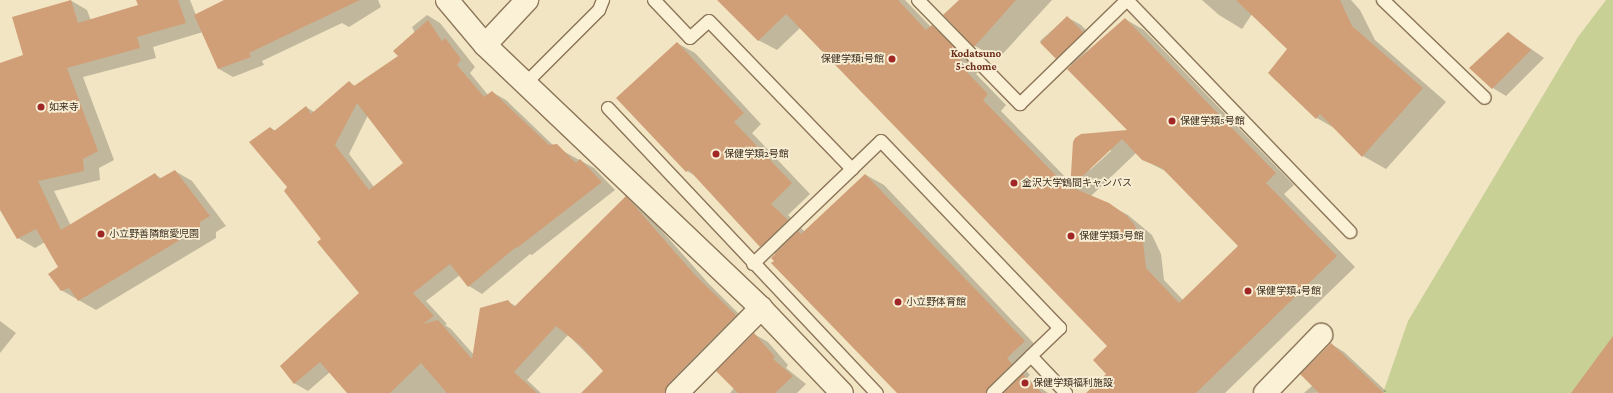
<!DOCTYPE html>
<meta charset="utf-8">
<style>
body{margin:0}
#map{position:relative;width:1613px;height:393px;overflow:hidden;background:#f1e5c3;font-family:"Crimson Pro","Noto Sans JP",serif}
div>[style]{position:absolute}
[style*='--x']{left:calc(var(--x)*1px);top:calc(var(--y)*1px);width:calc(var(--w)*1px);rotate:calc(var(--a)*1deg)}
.green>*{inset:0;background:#c8d096}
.shadow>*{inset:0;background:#0003}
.building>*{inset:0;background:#d19f77;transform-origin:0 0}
.roads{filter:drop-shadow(1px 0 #8d7659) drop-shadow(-1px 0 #8d7659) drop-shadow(0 1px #8d7659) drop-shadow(0 -1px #8d7659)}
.lane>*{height:12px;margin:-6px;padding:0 6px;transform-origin:6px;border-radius:6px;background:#fbf1d7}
.street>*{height:22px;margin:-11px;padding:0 11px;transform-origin:11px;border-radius:11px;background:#fbf1d7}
.dots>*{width:11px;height:11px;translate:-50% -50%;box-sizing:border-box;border:2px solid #f8eed4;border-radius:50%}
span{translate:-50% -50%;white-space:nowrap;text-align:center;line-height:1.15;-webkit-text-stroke:3.5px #f8eed4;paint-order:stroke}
.poi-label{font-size:10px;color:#3c2d1e}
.right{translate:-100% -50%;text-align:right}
.left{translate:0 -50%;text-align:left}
.neighbourhood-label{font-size:11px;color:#6b2d1a;font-weight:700}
</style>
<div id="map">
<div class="green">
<i style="clip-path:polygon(1606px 0,1613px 0,1613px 364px,1595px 393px,1383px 393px,1408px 321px,1578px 37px)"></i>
</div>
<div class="shadow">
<i style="clip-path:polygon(70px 0,87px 10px,91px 21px,140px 6px,138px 0,190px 0,196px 15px,226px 0,378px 0,381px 7px,349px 27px,342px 23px,262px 61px,264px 65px,233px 77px,219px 69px,203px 32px,153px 47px,156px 58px,83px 77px,114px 160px,99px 168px,100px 180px,54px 191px,71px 226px,155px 174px,162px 179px,175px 171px,192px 181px,226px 226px,216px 232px,216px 238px,96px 310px,61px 290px,60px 267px,45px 242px,35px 248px,18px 238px,0 208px,0 64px,29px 70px)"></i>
<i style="clip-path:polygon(evenodd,719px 0,905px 0,931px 27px,950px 37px,982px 68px,976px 74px,1006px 105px,1001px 111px,1072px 184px,1076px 139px,1082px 135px,1129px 131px,1068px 69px,1072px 66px,1057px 58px,1040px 41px,1067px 17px,1081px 25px,1096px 40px,1079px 60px,1125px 19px,1144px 30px,1294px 185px,1284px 194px,1355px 267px,1225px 393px,1087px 393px,1107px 374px,1094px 360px,1109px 346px,800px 28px,777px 50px,758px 40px,719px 0,1110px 149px,1111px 151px,1090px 170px,1090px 167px,1110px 149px,719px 0,1136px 153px,1142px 159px,1169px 173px,1239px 246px,1183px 300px,1164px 280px,1161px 254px,1152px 235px,1128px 215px,1091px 196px,1136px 153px)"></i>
<i style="clip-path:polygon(960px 0,1052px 0,998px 59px,975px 46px,944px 15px)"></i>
<i style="clip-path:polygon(1202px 0,1351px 0,1360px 10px,1375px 40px,1446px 102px,1386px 169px,1363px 156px,1336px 129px,1317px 118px,1270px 73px,1288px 49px,1252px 14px,1242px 29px,1219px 15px)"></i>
<i style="clip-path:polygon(evenodd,427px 15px,440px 23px,475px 67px,470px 73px,488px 95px,492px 92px,506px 100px,554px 146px,594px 168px,615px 190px,532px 255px,530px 254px,482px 294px,469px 286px,460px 275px,426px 301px,447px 324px,445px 325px,451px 329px,474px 355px,508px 302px,516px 306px,626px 198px,640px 206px,709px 284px,749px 324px,681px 393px,582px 393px,604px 371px,568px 335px,527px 380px,541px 393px,349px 393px,330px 372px,308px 391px,294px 383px,360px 293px,289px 187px,271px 128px,276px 131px,306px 107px,314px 112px,349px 82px,355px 86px,399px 57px,415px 33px,412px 27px,427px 15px,368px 115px,405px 163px,374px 187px,349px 154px,368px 115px)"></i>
<i style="clip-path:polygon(1508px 33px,1544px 58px,1506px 96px,1493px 88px)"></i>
<i style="clip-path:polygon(677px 43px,695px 53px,761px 124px,752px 133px,810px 194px,788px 215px,805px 232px,866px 175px,884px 185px,1042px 352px,1025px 369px,1030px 375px,1027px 378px,1048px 393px,898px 393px,775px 261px,776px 254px,761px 246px,697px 177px,687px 171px)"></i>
<i style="clip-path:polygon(0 321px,16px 333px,0 353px)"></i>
<i style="clip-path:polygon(754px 334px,768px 342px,788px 365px,786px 368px,806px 384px,797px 393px,730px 393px,734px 388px)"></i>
<i style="clip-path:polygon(1331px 344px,1344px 352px,1387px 392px,1304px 393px,1313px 385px)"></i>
</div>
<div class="building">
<i style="clip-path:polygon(71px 0,78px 23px,138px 5px,136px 0,178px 0,186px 23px,137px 37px,140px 48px,67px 68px,98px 151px,83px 159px,84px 171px,38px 181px,61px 230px,155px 173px,159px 179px,175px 170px,210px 216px,200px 222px,200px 228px,78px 301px,69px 288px,61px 291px,48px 274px,58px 267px,36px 229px,17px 239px,0 210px,0 63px,23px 55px,12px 17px)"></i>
<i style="clip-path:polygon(224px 0,360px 0,249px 53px,251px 57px,218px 69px,194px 15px)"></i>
<i style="clip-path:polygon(evenodd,717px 0,898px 0,926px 30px,932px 25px,964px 57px,958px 63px,988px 94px,983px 100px,1070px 190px,1073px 142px,1075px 138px,1081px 134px,1127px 130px,1067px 69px,1125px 18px,1276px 173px,1266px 183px,1337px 256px,1196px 393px,1086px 393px,1106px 374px,1093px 360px,1107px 346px,786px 14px,758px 41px,717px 0,1122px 139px,1142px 160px,1162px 168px,1238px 246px,1179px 303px,1146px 268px,1143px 242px,1134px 224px,1126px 215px,1109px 203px,1071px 187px,1122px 139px)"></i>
<i style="clip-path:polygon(959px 0,1016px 0,974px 47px,943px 15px)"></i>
<i style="clip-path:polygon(1236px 0,1340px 0,1352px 26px,1423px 88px,1362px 157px,1320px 114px,1316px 119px,1268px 73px,1287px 49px)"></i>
<i style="left:1067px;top:16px;width:23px;height:38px;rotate:45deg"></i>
<i style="clip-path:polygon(evenodd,428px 20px,442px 41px,445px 38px,461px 59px,457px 65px,484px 97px,492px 91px,549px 145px,557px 144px,576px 163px,580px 159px,602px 182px,517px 248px,516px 247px,468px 287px,450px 264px,413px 293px,434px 316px,423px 324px,438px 320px,472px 359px,480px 308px,508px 300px,514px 307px,626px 196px,695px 275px,736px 315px,668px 384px,665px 393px,581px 393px,603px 371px,581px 346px,556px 326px,514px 372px,537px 393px,447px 393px,421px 363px,390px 393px,347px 393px,320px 362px,294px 384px,280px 366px,359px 293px,317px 242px,321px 239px,284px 191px,287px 187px,249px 142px,270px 127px,274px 131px,306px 106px,311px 114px,349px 81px,354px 86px,398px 56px,393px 51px,428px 20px,357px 103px,403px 163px,369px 190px,335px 145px,357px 103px)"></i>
<i style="clip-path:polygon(1508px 32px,1531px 50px,1492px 89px,1469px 68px)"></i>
<i style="clip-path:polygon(677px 42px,744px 113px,734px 122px,792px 183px,771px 204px,788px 220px,760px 247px,689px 170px,686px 172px,616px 98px)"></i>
<i style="clip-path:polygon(865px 174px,1025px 341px,1007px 358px,1012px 364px,988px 388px,986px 393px,897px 393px,771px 263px,774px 261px,771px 258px,798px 231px,801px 234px)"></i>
<i style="clip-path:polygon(754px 333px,775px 357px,773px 359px,793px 376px,775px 393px,738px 393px,716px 371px)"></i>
<i style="clip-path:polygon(1613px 336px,1613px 393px,1571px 393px)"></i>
<i style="clip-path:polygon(1331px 343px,1384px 393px,1319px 393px,1300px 374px)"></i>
<i style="clip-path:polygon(1023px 374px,1042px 393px,1004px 393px)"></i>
</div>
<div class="roads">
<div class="lane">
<i style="--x:654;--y:0;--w:52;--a:46.5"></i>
<i style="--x:690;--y:38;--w:25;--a:-42"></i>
<i style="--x:709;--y:21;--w:206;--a:46"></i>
<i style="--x:852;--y:169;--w:40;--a:-44"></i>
<i style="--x:881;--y:141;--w:259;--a:46.3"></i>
<i style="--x:1060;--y:328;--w:40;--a:136"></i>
<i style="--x:1031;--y:356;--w:51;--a:46.6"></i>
<i style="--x:918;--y:0;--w:146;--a:45.6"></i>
<i style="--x:1020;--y:104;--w:149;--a:-44.2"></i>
<i style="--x:1127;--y:0;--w:322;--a:46.1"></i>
<i style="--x:1383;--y:0;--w:141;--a:43.9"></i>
<i style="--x:526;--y:83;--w:103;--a:-45"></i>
<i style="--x:599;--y:10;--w:11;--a:-68"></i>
<i style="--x:608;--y:108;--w:392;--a:46.7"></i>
<i style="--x:753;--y:264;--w:137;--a:-43.8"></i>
<i style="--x:993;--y:393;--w:53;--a:-44.2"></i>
</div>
<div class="street">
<i style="--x:447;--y:0;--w:59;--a:49.8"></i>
<i style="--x:485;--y:45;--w:381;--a:43.6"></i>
<i style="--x:761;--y:308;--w:117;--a:46.4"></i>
<i style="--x:485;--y:45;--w:62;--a:-47"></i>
<i style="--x:677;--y:393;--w:120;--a:-45.3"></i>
<i style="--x:1265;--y:393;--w:81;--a:-46"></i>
</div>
</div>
<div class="dots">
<i style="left:892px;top:59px;background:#a02725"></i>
<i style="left:41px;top:107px;background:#a02725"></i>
<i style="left:1172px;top:121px;background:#a02725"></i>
<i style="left:716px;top:154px;background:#a02725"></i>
<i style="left:1014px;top:183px;background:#a02725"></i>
<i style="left:101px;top:234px;background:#a02725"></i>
<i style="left:1071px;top:236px;background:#a02725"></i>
<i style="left:1248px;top:291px;background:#a02725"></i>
<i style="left:898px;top:302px;background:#a02725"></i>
<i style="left:1025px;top:383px;background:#a02725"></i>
</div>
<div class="poi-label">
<span class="right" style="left:884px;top:59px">保健学類1号館</span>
<span class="left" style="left:49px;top:107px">如来寺</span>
<span class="left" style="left:1180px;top:121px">保健学類5号館</span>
<span class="left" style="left:724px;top:154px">保健学類2号館</span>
<span class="left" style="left:1022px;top:183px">金沢大学鶴間キャンパス</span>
<span class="left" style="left:109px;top:234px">小立野善隣館愛児園</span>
<span class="left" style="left:1079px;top:236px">保健学類3号館</span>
<span class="left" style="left:1256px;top:291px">保健学類4号館</span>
<span class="left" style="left:906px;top:302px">小立野体育館</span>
<span class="left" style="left:1033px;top:383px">保健学類福利施設</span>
</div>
<div class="neighbourhood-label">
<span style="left:976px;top:60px">Kodatsuno<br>5-chome</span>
</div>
</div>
